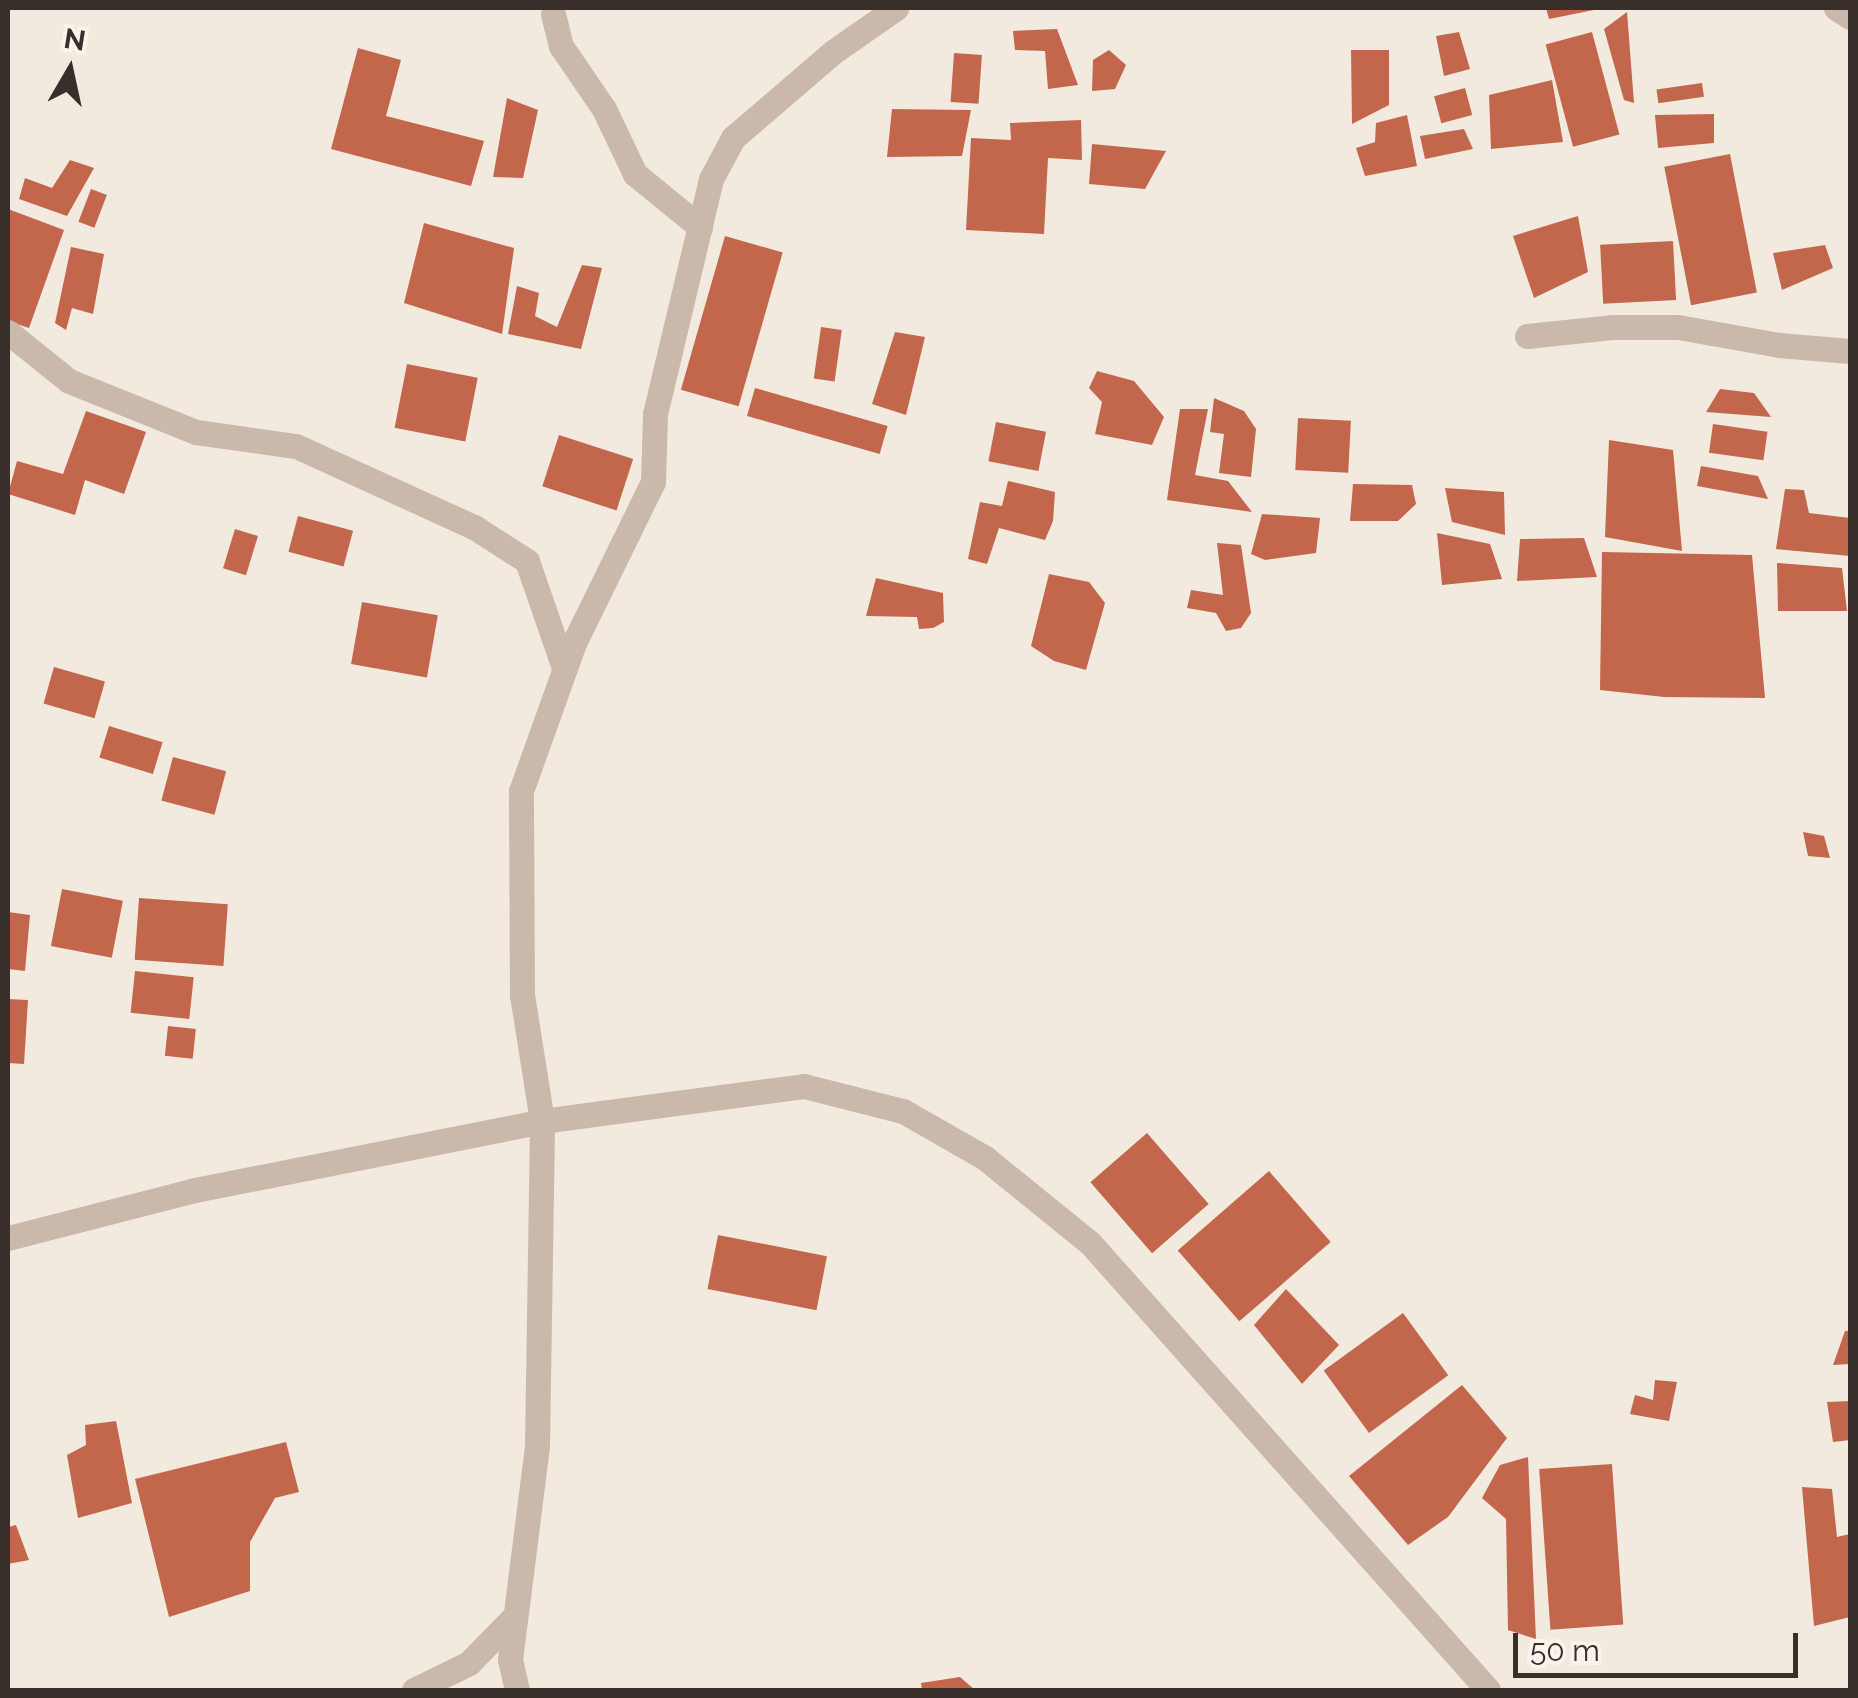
<!DOCTYPE html>
<style>
body{margin:0}
#map{position:relative;width:1858px;height:1698px;overflow:hidden;background:#f2e9df;font-family:Raleway,sans-serif}
div>[style]{position:absolute}
[style*='--x']{left:calc(var(--x)*1px);top:calc(var(--y)*1px);width:calc(var(--w)*1px);rotate:calc(var(--a)*1deg)}
.building>*{inset:0;background:#c3674c;transform-origin:0 0}
.street>*{height:25px;margin:-12.5px;padding:0 12.5px;transform-origin:12.5px;border-radius:12.5px;background:#cab9ab}
span{translate:-50% -50%;white-space:nowrap;text-align:center;line-height:1.15;-webkit-text-stroke:10px #faf3eb;paint-order:stroke}
.frame{position:absolute;inset:0;border:10px solid #382e2a;pointer-events:none}
.north{position:absolute;left:20px;top:20px;width:100px;height:100px;-webkit-text-stroke:8px #faf3eb;paint-order:stroke;rotate:9deg;font-size:28px;font-weight:700;line-height:40px;text-align:center;color:#382e2a}
.north::after{content:'';display:block;margin:auto;width:35px;height:45px;background:#382e2a;clip-path:polygon(50% 0,100% 100%,50% 72%,0 100%)}
.scale{position:absolute;left:1513px;top:1633px;width:285px;height:45px;box-sizing:border-box;border:5px solid #382e2a;border-top:0;padding-left:12px;font-size:30px;line-height:35px;white-space:nowrap;color:#382e2a;-webkit-text-stroke:8px #faf3eb;paint-order:stroke}
</style>
<div id="map">
<div class="building">
<i style="clip-path:polygon(1546px 8px,1598px 8px,1599px 9px,1549px 19px)"></i>
<i style="clip-path:polygon(1627px 12px,1634px 103px,1624px 100px,1604px 29px)"></i>
<i style="clip-path:polygon(1057px 29px,1078px 85px,1048px 89px,1045px 51px,1015px 50px,1013px 31px)"></i>
<i style="clip-path:polygon(1459px 32px,1470px 69px,1444px 76px,1436px 36px)"></i>
<i style="left:1592px;top:32px;width:106px;height:48px;rotate:75deg"></i>
<i style="clip-path:polygon(358px 48px,401px 60px,386px 116px,484px 141px,471px 186px,331px 149px)"></i>
<i style="clip-path:polygon(1109px 50px,1126px 65px,1115px 89px,1092px 91px,1093px 60px)"></i>
<i style="clip-path:polygon(1351px 50px,1389px 50px,1389px 105px,1352px 124px)"></i>
<i style="left:954px;top:53px;width:28px;height:49px;rotate:4deg"></i>
<i style="clip-path:polygon(1552px 80px,1563px 142px,1491px 149px,1489px 95px)"></i>
<i style="left:1702px;top:83px;width:14px;height:46px;rotate:82deg"></i>
<i style="left:1465px;top:88px;width:28px;height:32px;rotate:75deg"></i>
<i style="clip-path:polygon(507px 98px,538px 110px,523px 178px,493px 177px)"></i>
<i style="clip-path:polygon(892px 109px,971px 110px,962px 156px,887px 157px)"></i>
<i style="clip-path:polygon(1714px 114px,1714px 143px,1658px 148px,1655px 115px)"></i>
<i style="clip-path:polygon(1407px 115px,1417px 166px,1365px 176px,1356px 148px,1375px 142px,1376px 123px)"></i>
<i style="clip-path:polygon(1081px 120px,1082px 160px,1048px 158px,1044px 234px,966px 230px,971px 138px,1011px 140px,1010px 123px)"></i>
<i style="clip-path:polygon(1464px 129px,1473px 149px,1425px 159px,1420px 136px)"></i>
<i style="clip-path:polygon(1092px 144px,1166px 151px,1145px 189px,1089px 184px)"></i>
<i style="left:1730px;top:154px;width:141px;height:67px;rotate:79deg"></i>
<i style="clip-path:polygon(70px 160px,94px 168px,67px 216px,19px 199px,25px 178px,52px 188px)"></i>
<i style="left:91px;top:189px;width:17px;height:35px;rotate:21deg"></i>
<i style="clip-path:polygon(8px 209px,64px 230px,29px 328px,8px 321px)"></i>
<i style="clip-path:polygon(1578px 216px,1588px 272px,1534px 298px,1513px 236px)"></i>
<i style="clip-path:polygon(424px 223px,514px 248px,502px 334px,404px 303px)"></i>
<i style="left:725px;top:236px;width:60px;height:160px;rotate:16deg"></i>
<i style="left:1673px;top:241px;width:59px;height:73px;rotate:87deg"></i>
<i style="clip-path:polygon(1825px 245px,1833px 268px,1782px 290px,1773px 253px)"></i>
<i style="clip-path:polygon(71px 247px,104px 254px,93px 314px,72px 308px,66px 330px,55px 323px)"></i>
<i style="clip-path:polygon(582px 265px,602px 268px,581px 349px,508px 334px,517px 286px,539px 293px,535px 316px,557px 327px)"></i>
<i style="left:821px;top:327px;width:21px;height:52px;rotate:8deg"></i>
<i style="clip-path:polygon(895px 332px,925px 337px,906px 415px,872px 404px)"></i>
<i style="left:407px;top:364px;width:72px;height:65px;rotate:11deg"></i>
<i style="clip-path:polygon(1097px 371px,1134px 381px,1164px 417px,1152px 445px,1095px 434px,1102px 402px,1089px 388px)"></i>
<i style="left:755px;top:388px;width:138px;height:29px;rotate:16deg"></i>
<i style="clip-path:polygon(1720px 389px,1754px 393px,1771px 417px,1706px 412px)"></i>
<i style="clip-path:polygon(1214px 398px,1244px 411px,1256px 429px,1251px 477px,1219px 473px,1224px 434px,1210px 432px)"></i>
<i style="clip-path:polygon(1180px 409px,1208px 409px,1195px 475px,1228px 481px,1252px 512px,1167px 500px)"></i>
<i style="clip-path:polygon(86px 411px,146px 432px,124px 494px,85px 480px,75px 515px,8px 494px,17px 461px,63px 474px)"></i>
<i style="left:1298px;top:418px;width:53px;height:52px;rotate:3deg"></i>
<i style="left:996px;top:422px;width:51px;height:40px;rotate:11deg"></i>
<i style="left:1713px;top:424px;width:55px;height:29px;rotate:8deg"></i>
<i style="left:559px;top:435px;width:78px;height:54px;rotate:18deg"></i>
<i style="clip-path:polygon(1609px 440px,1673px 450px,1682px 551px,1605px 537px)"></i>
<i style="clip-path:polygon(1701px 466px,1758px 476px,1768px 499px,1697px 486px)"></i>
<i style="clip-path:polygon(1008px 481px,1055px 492px,1053px 521px,1045px 540px,999px 528px,987px 564px,968px 559px,980px 502px,1002px 506px)"></i>
<i style="clip-path:polygon(1353px 484px,1412px 485px,1416px 504px,1398px 521px,1350px 521px)"></i>
<i style="clip-path:polygon(1445px 488px,1504px 492px,1505px 535px,1452px 522px)"></i>
<i style="clip-path:polygon(1785px 489px,1804px 490px,1809px 513px,1850px 518px,1850px 556px,1776px 549px)"></i>
<i style="clip-path:polygon(1262px 514px,1320px 518px,1316px 553px,1265px 560px,1251px 554px)"></i>
<i style="left:298px;top:516px;width:57px;height:37px;rotate:15deg"></i>
<i style="left:235px;top:529px;width:24px;height:41px;rotate:17deg"></i>
<i style="clip-path:polygon(1437px 533px,1490px 544px,1502px 579px,1442px 585px)"></i>
<i style="clip-path:polygon(1584px 538px,1597px 577px,1517px 581px,1520px 539px)"></i>
<i style="clip-path:polygon(1217px 543px,1241px 545px,1251px 613px,1241px 628px,1226px 631px,1216px 613px,1187px 608px,1191px 590px,1223px 595px)"></i>
<i style="clip-path:polygon(1602px 552px,1752px 555px,1765px 698px,1664px 697px,1600px 690px)"></i>
<i style="clip-path:polygon(1777px 563px,1842px 568px,1847px 611px,1778px 611px)"></i>
<i style="clip-path:polygon(1049px 574px,1089px 582px,1105px 603px,1086px 670px,1054px 661px,1031px 646px)"></i>
<i style="clip-path:polygon(876px 578px,943px 593px,944px 622px,933px 628px,919px 629px,917px 617px,866px 616px)"></i>
<i style="left:362px;top:602px;width:77px;height:63px;rotate:10deg"></i>
<i style="left:54px;top:667px;width:53px;height:38px;rotate:16deg"></i>
<i style="left:109px;top:726px;width:56px;height:33px;rotate:17deg"></i>
<i style="left:173px;top:757px;width:55px;height:45px;rotate:15deg"></i>
<i style="clip-path:polygon(1803px 832px,1824px 836px,1830px 858px,1808px 856px)"></i>
<i style="left:62px;top:889px;width:62px;height:58px;rotate:11deg"></i>
<i style="left:139px;top:898px;width:89px;height:62px;rotate:4deg"></i>
<i style="clip-path:polygon(8px 912px,30px 915px,25px 971px,8px 969px)"></i>
<i style="left:135px;top:971px;width:59px;height:42px;rotate:6deg"></i>
<i style="clip-path:polygon(8px 999px,28px 1000px,24px 1064px,8px 1063px)"></i>
<i style="left:168px;top:1026px;width:28px;height:30px;rotate:6deg"></i>
<i style="left:1147px;top:1133px;width:94px;height:75px;rotate:49deg"></i>
<i style="left:1269px;top:1171px;width:94px;height:121px;rotate:49deg"></i>
<i style="left:718px;top:1235px;width:111px;height:55px;rotate:11deg"></i>
<i style="clip-path:polygon(1286px 1289px,1339px 1345px,1302px 1384px,1254px 1325px)"></i>
<i style="left:1403px;top:1313px;width:77px;height:98px;rotate:54deg"></i>
<i style="clip-path:polygon(1845px 1331px,1850px 1331px,1850px 1364px,1833px 1365px)"></i>
<i style="clip-path:polygon(1655px 1380px,1677px 1382px,1669px 1421px,1630px 1414px,1635px 1395px,1653px 1400px)"></i>
<i style="clip-path:polygon(1462px 1385px,1507px 1438px,1448px 1517px,1408px 1545px,1349px 1476px)"></i>
<i style="clip-path:polygon(1850px 1401px,1850px 1440px,1833px 1442px,1827px 1402px)"></i>
<i style="clip-path:polygon(116px 1421px,132px 1503px,78px 1518px,67px 1455px,86px 1445px,85px 1425px)"></i>
<i style="clip-path:polygon(286px 1442px,299px 1492px,275px 1498px,250px 1542px,250px 1591px,169px 1617px,135px 1479px)"></i>
<i style="clip-path:polygon(1528px 1457px,1536px 1639px,1508px 1630px,1506px 1519px,1482px 1498px,1500px 1465px)"></i>
<i style="left:1612px;top:1464px;width:161px;height:73px;rotate:86deg"></i>
<i style="clip-path:polygon(1802px 1487px,1832px 1489px,1837px 1537px,1850px 1534px,1850px 1617px,1814px 1626px)"></i>
<i style="clip-path:polygon(16px 1525px,29px 1560px,8px 1564px,8px 1527px)"></i>
<i style="clip-path:polygon(960px 1677px,975px 1690px,922px 1690px,921px 1683px)"></i>
</div>
<div class="street">
<i style="--x:1836;--y:8;--w:17;--a:33"></i>
<i style="--x:553;--y:14;--w:33;--a:76"></i>
<i style="--x:561;--y:46;--w:76;--a:55.7"></i>
<i style="--x:604;--y:109;--w:72;--a:64.5"></i>
<i style="--x:635;--y:174;--w:84;--a:39.2"></i>
<i style="--x:8;--y:332;--w:78;--a:38.8"></i>
<i style="--x:69;--y:381;--w:137;--a:21.9"></i>
<i style="--x:196;--y:432;--w:101;--a:8"></i>
<i style="--x:296;--y:446;--w:196;--a:24.5"></i>
<i style="--x:474;--y:527;--w:63;--a:32.7"></i>
<i style="--x:527;--y:561;--w:113;--a:70.9"></i>
<i style="--x:1527;--y:336;--w:85;--a:-6"></i>
<i style="--x:1612;--y:327;--w:66;--a:0"></i>
<i style="--x:1678;--y:327;--w:103;--a:10.1"></i>
<i style="--x:1779;--y:345;--w:71;--a:4.8"></i>
<i style="--x:8;--y:1238;--w:193;--a:-14.4"></i>
<i style="--x:195;--y:1190;--w:354;--a:-11.2"></i>
<i style="--x:542;--y:1121;--w:264;--a:-7.6"></i>
<i style="--x:804;--y:1086;--w:102;--a:14.2"></i>
<i style="--x:903;--y:1111;--w:95;--a:29.8"></i>
<i style="--x:985;--y:1158;--w:135;--a:39"></i>
<i style="--x:1090;--y:1243;--w:599;--a:48.32"></i>
<i style="--x:414;--y:1690;--w:61;--a:-26.1"></i>
<i style="--x:469;--y:1663;--w:66;--a:-45.6"></i>
<i style="--x:517;--y:1690;--w:31;--a:-103"></i>
<i style="--x:510;--y:1660;--w:217;--a:-82.8"></i>
<i style="--x:537;--y:1445;--w:324;--a:-89.1"></i>
<i style="--x:542;--y:1121;--w:128;--a:-99"></i>
<i style="--x:522;--y:995;--w:204;--a:-90.3"></i>
<i style="--x:521;--y:791;--w:157;--a:-70.3"></i>
<i style="--x:574;--y:643;--w:179;--a:-63.9"></i>
<i style="--x:653;--y:482;--w:68;--a:-88.3"></i>
<i style="--x:655;--y:414;--w:242;--a:-76.6"></i>
<i style="--x:711;--y:179;--w:47;--a:-61.8"></i>
<i style="--x:733;--y:138;--w:132;--a:-40.7"></i>
<i style="--x:833;--y:52;--w:77;--a:-34.9"></i>
</div>
<div class="frame"></div>
<div class="north">N</div>
<div class="scale">50 m</div>
</div>
